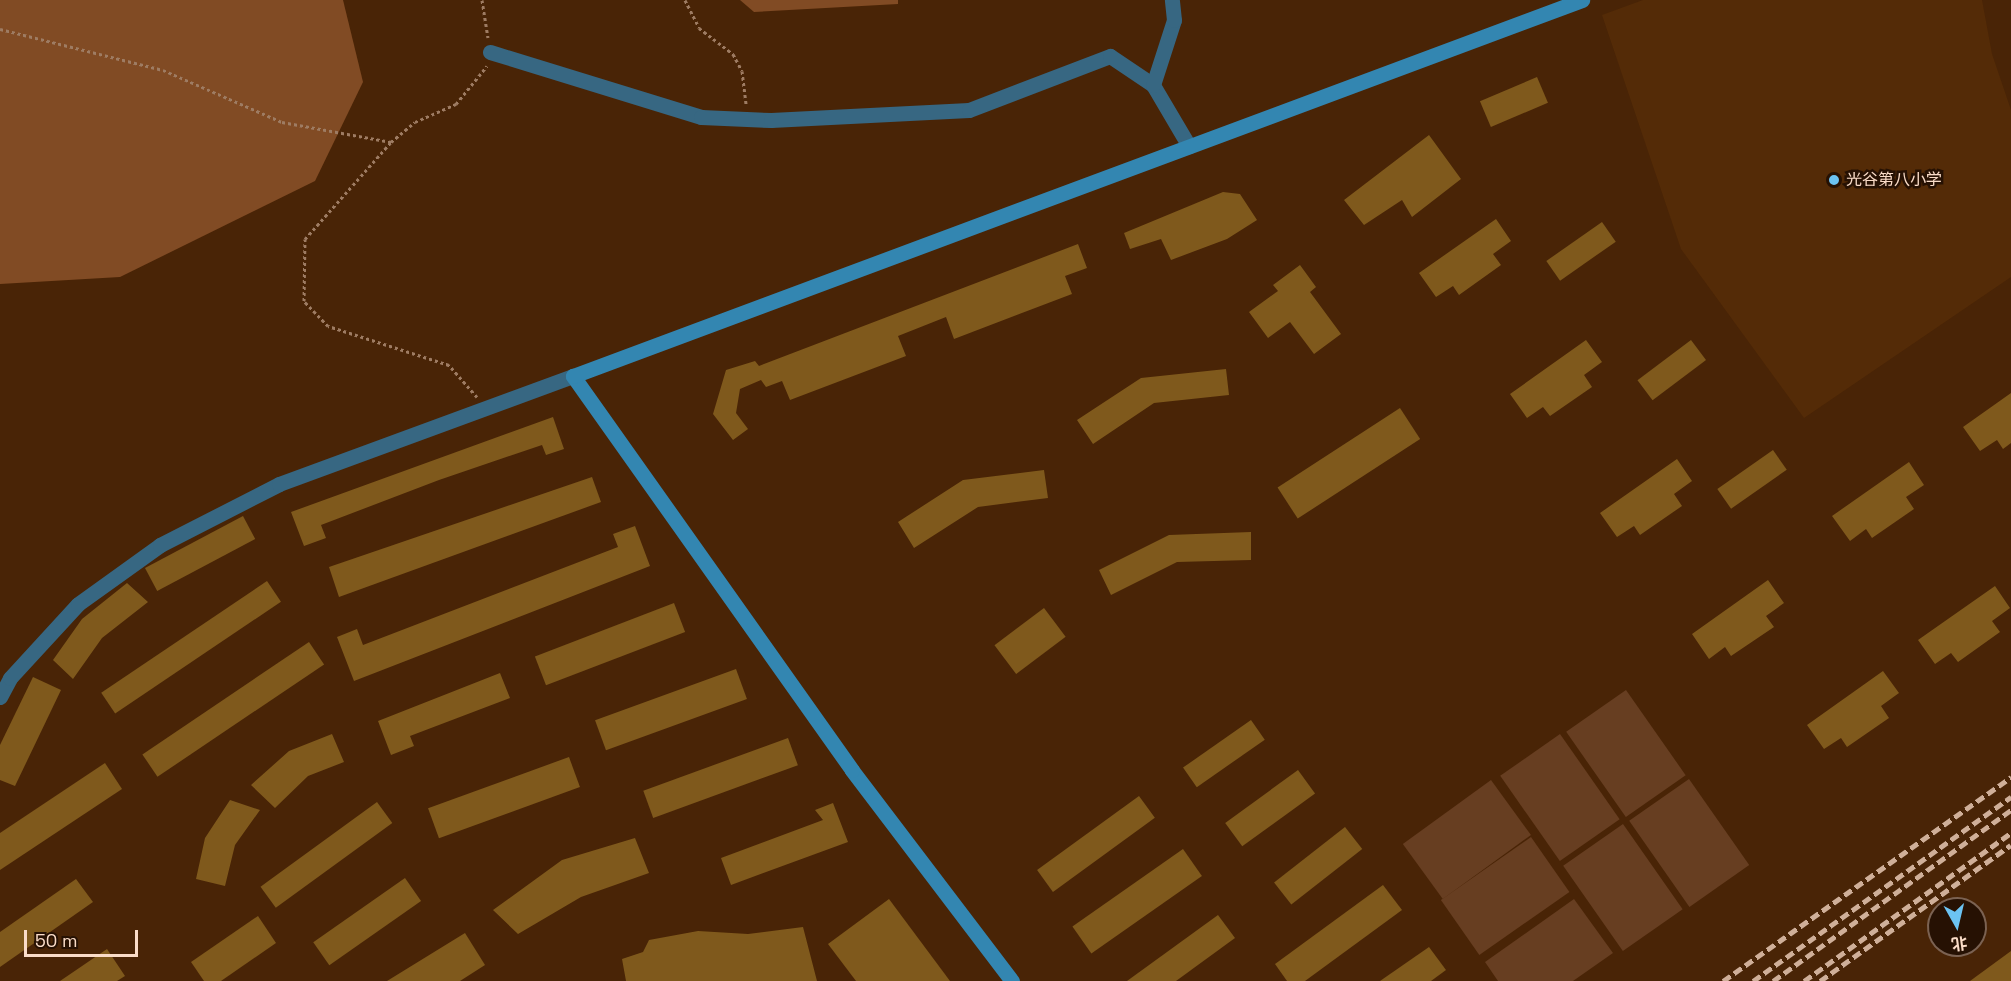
<!DOCTYPE html>
<html>
<head>
<meta charset="utf-8">
<style>
  body { margin:0 }
  #map { position:relative; width:2011px; height:981px; overflow:hidden; background:#492406; font-family:"Space Grotesk","Noto Sans SC",sans-serif }
  div>[style] { position:absolute }
  [style*='--x'] { left:calc(var(--x)*1px); top:calc(var(--y)*1px); width:calc(var(--w)*1px); rotate:calc(var(--a)*1deg) }
  .built>* { inset:0; background:#542b07 }
  .green>* { inset:0; background:#673e21; transform-origin:0 0 }
  .forest>* { inset:0; background:#814b24 }
  .building>* { inset:0; background:#7f591c; transform-origin:0 0 }
  .path>* { height:3px; margin-top:-1.5px; transform-origin:0; background:repeating-linear-gradient(90deg,#9e7c63 0 3px,transparent 0 6px) }
  .street>* { height:15px; margin:-7.5px; padding:0 7.5px; transform-origin:7.5px; border-radius:7.5px; background:#376782 }
  .secondary>* { height:15px; margin:-7.5px; padding:0 7.5px; transform-origin:7.5px; border-radius:7.5px; background:#3386b1 }
  .rail>* { height:4.5px; margin-top:-2.25px; transform-origin:0; background:repeating-linear-gradient(90deg,#cfaf99 0 9px,transparent 0 13.5px) }
  .dots>* { width:16px; height:16px; translate:-50% -50%; box-sizing:border-box; border:3px solid #261103; border-radius:50% }
  span { translate:-50% -50%; white-space:nowrap; text-align:center; line-height:1.15; -webkit-text-stroke:5px #261103; paint-order:stroke }
  .poi-label { font-size:16px; color:#fadcc8 }
  .left { translate:0 -50%; text-align:left }
  .north { position:absolute; left:1927px; top:897px; width:60px; height:60px; box-sizing:border-box; background:#261103; border:2px solid #7b6252; border-radius:50%; rotate:172deg; font-size:16px; font-weight:700; line-height:24px; text-align:center; color:#fadcc8 }
  .north::after { content:''; display:block; margin:auto; width:21px; height:27px; background:#6cc3f2; clip-path:polygon(50% 0,100% 100%,50% 72%,0 100%) }
  .scale { position:absolute; left:24px; top:930px; width:114px; height:27px; box-sizing:border-box; border:3px solid #fadcc8; border-top:0; padding-left:8px; font-size:18px; line-height:21px; white-space:nowrap; color:#fadcc8; -webkit-text-stroke:4px #261103; paint-order:stroke }
</style>
</head>
<body>
<div id="map">
  <div class="built">
    <div style="clip-path:polygon(1643px 0,1982px 0,1992px 54px,2011px 110px,2011px 277px,1804px 418px,1681px 249px,1602px 15px)"></div>
  </div>
  <div class="green">
    <div style="left:1626px;top:690px;width:104px;height:73px;rotate:55deg"></div>
    <div style="left:1560px;top:734px;width:104px;height:73px;rotate:55deg"></div>
    <div style="left:1689px;top:779px;width:105px;height:73px;rotate:55deg"></div>
    <div style="left:1491px;top:780px;width:68px;height:109px;rotate:54deg"></div>
    <div style="left:1623px;top:824px;width:104px;height:73px;rotate:55deg"></div>
    <div style="left:1531px;top:837px;width:67px;height:110px;rotate:55deg"></div>
    <div style="clip-path:polygon(1574px 899px,1613px 953px,1573px 981px,1498px 981px,1485px 962px)"></div>
  </div>
  <div class="forest">
    <div style="clip-path:polygon(0 0,343px 0,363px 82px,315px 181px,120px 277px,0 284px)"></div>
    <div style="clip-path:polygon(740px 0,898px 0,898px 4px,754px 12px)"></div>
  </div>
  <div class="building">
    <div style="left:1537px;top:77px;width:28px;height:62px;rotate:67deg"></div>
    <div style="clip-path:polygon(1429px 135px,1461px 179px,1412px 217px,1402px 200px,1364px 225px,1344px 200px)"></div>
    <div style="clip-path:polygon(1223px 192px,1240px 194px,1257px 220px,1227px 239px,1171px 260px,1161px 239px,1130px 249px,1124px 233px)"></div>
    <div style="clip-path:polygon(1496px 219px,1511px 241px,1493px 254px,1501px 265px,1459px 295px,1453px 286px,1436px 297px,1419px 273px)"></div>
    <div style="left:1602px;top:222px;width:24px;height:68px;rotate:55deg"></div>
    <div style="clip-path:polygon(1078px 244px,1087px 268px,1065px 276px,1072px 294px,954px 339px,946px 317px,898px 336px,906px 356px,790px 400px,782px 381px,766px 387px,761px 380px,740px 389px,736px 413px,748px 429px,733px 440px,713px 414px,726px 370px,755px 361px,759px 366px)"></div>
    <div style="clip-path:polygon(1300px 265px,1316px 287px,1310px 292px,1341px 334px,1314px 354px,1290px 322px,1268px 338px,1249px 312px,1278px 291px,1273px 285px)"></div>
    <div style="clip-path:polygon(1586px 340px,1602px 362px,1584px 375px,1592px 387px,1550px 416px,1543px 407px,1527px 418px,1510px 394px)"></div>
    <div style="left:1691px;top:340px;width:25px;height:67px;rotate:53deg"></div>
    <div style="clip-path:polygon(1226px 369px,1229px 395px,1154px 403px,1093px 444px,1077px 420px,1141px 378px)"></div>
    <div style="clip-path:polygon(2011px 393px,2011px 443px,2003px 449px,1997px 440px,1980px 451px,1963px 427px)"></div>
    <div style="left:1400px;top:408px;width:37px;height:146px;rotate:57deg"></div>
    <div style="clip-path:polygon(553px 417px,564px 449px,546px 455px,542px 445px,439px 480px,321px 525px,326px 538px,304px 546px,291px 512px)"></div>
    <div style="left:1773px;top:450px;width:24px;height:68px;rotate:55deg"></div>
    <div style="clip-path:polygon(1677px 459px,1692px 481px,1674px 494px,1682px 506px,1640px 535px,1634px 526px,1617px 537px,1600px 513px)"></div>
    <div style="clip-path:polygon(1909px 462px,1924px 485px,1906px 497px,1914px 509px,1872px 538px,1866px 529px,1850px 541px,1832px 516px)"></div>
    <div style="clip-path:polygon(1044px 470px,1048px 498px,978px 507px,914px 548px,898px 522px,963px 480px)"></div>
    <div style="clip-path:polygon(592px 477px,601px 502px,339px 597px,329px 567px)"></div>
    <div style="left:243px;top:516px;width:26px;height:111px;rotate:62deg"></div>
    <div style="clip-path:polygon(635px 526px,650px 566px,354px 681px,337px 637px,357px 629px,363px 645px,618px 547px,613px 534px)"></div>
    <div style="clip-path:polygon(1251px 532px,1251px 560px,1177px 562px,1111px 595px,1099px 570px,1169px 535px)"></div>
    <div style="clip-path:polygon(1768px 580px,1784px 603px,1766px 616px,1774px 627px,1731px 656px,1725px 647px,1709px 659px,1692px 634px)"></div>
    <div style="left:267px;top:581px;width:25px;height:200px;rotate:56deg"></div>
    <div style="clip-path:polygon(127px 583px,148px 602px,102px 638px,73px 679px,53px 660px,82px 619px)"></div>
    <div style="clip-path:polygon(1995px 586px,2010px 608px,1992px 621px,2000px 632px,1958px 662px,1951px 653px,1935px 664px,1918px 640px)"></div>
    <div style="left:674px;top:603px;width:31px;height:149px;rotate:69deg"></div>
    <div style="left:1044px;top:608px;width:36px;height:62px;rotate:53deg"></div>
    <div style="left:309px;top:642px;width:27px;height:201px;rotate:56deg"></div>
    <div style="left:736px;top:669px;width:32px;height:150px;rotate:70deg"></div>
    <div style="clip-path:polygon(1883px 671px,1899px 693px,1881px 706px,1889px 718px,1847px 747px,1841px 738px,1824px 749px,1807px 725px)"></div>
    <div style="clip-path:polygon(500px 673px,510px 698px,410px 736px,414px 746px,391px 755px,378px 721px)"></div>
    <div style="clip-path:polygon(33px 677px,61px 690px,15px 786px,0 780px,0 745px)"></div>
    <div style="left:1251px;top:720px;width:24px;height:83px;rotate:55deg"></div>
    <div style="clip-path:polygon(332px 734px,344px 762px,308px 776px,275px 808px,251px 785px,289px 751px)"></div>
    <div style="left:788px;top:738px;width:29px;height:154px;rotate:70deg"></div>
    <div style="left:569px;top:757px;width:32px;height:150px;rotate:70deg"></div>
    <div style="clip-path:polygon(105px 763px,122px 789px,0 870px,0 833px)"></div>
    <div style="left:1298px;top:770px;width:29px;height:90px;rotate:54deg"></div>
    <div style="left:1139px;top:796px;width:27px;height:126px;rotate:54deg"></div>
    <div style="clip-path:polygon(230px 800px,260px 810px,235px 845px,225px 886px,196px 879px,205px 838px)"></div>
    <div style="left:377px;top:802px;width:26px;height:144px;rotate:54deg"></div>
    <div style="clip-path:polygon(833px 803px,848px 842px,731px 885px,721px 858px,823px 820px,815px 810px)"></div>
    <div style="left:1345px;top:827px;width:28px;height:90px;rotate:52deg"></div>
    <div style="clip-path:polygon(635px 838px,649px 873px,581px 897px,518px 934px,493px 910px,562px 860px)"></div>
    <div style="left:1183px;top:849px;width:33px;height:135px;rotate:55deg"></div>
    <div style="left:405px;top:878px;width:28px;height:112px;rotate:55deg"></div>
    <div style="clip-path:polygon(76px 879px,93px 902px,0 967px,0 932px)"></div>
    <div style="clip-path:polygon(1383px 885px,1402px 910px,1305px 981px,1287px 981px,1275px 964px)"></div>
    <div style="clip-path:polygon(889px 899px,950px 981px,856px 981px,828px 944px)"></div>
    <div style="clip-path:polygon(1218px 915px,1235px 938px,1176px 981px,1127px 981px)"></div>
    <div style="clip-path:polygon(258px 916px,276px 943px,221px 981px,204px 981px,191px 962px)"></div>
    <div style="clip-path:polygon(803px 927px,817px 981px,626px 981px,622px 959px,643px 952px,649px 940px,698px 931px,748px 934px)"></div>
    <div style="clip-path:polygon(465px 933px,485px 965px,460px 981px,387px 981px)"></div>
    <div style="clip-path:polygon(1429px 947px,1446px 970px,1431px 981px,1380px 981px)"></div>
    <div style="clip-path:polygon(107px 949px,125px 976px,117px 981px,60px 981px)"></div>
    <div style="clip-path:polygon(2011px 951px,2011px 981px,1970px 981px)"></div>
  </div>
  <div class="path">
    <div style="--x:482;--y:0;--w:38;--a:81"></div>
    <div style="--x:685;--y:0;--w:31;--a:63"></div>
    <div style="--x:699;--y:28;--w:43;--a:37.4"></div>
    <div style="--x:733;--y:54;--w:19;--a:62"></div>
    <div style="--x:742;--y:71;--w:34;--a:83"></div>
    <div style="--x:0;--y:29;--w:168;--a:14.1"></div>
    <div style="--x:163;--y:70;--w:130;--a:23.6"></div>
    <div style="--x:282;--y:122;--w:111;--a:10.4"></div>
    <div style="--x:477;--y:397;--w:43;--a:-131.2"></div>
    <div style="--x:449;--y:365;--w:127;--a:-162.1"></div>
    <div style="--x:328;--y:326;--w:35;--a:-134"></div>
    <div style="--x:304;--y:301;--w:62;--a:-89.1"></div>
    <div style="--x:305;--y:239;--w:130;--a:-48.4"></div>
    <div style="--x:391;--y:142;--w:31;--a:-40"></div>
    <div style="--x:415;--y:122;--w:45;--a:-23.7"></div>
    <div style="--x:456;--y:104;--w:49;--a:-50.8"></div>
  </div>
  <div class="street">
    <div style="--x:490;--y:52;--w:221;--a:17.1"></div>
    <div style="--x:701;--y:117;--w:70;--a:2.5"></div>
    <div style="--x:771;--y:120;--w:198;--a:-2.9"></div>
    <div style="--x:969;--y:110;--w:151;--a:-21"></div>
    <div style="--x:1110;--y:56;--w:52;--a:34"></div>
    <div style="--x:1153;--y:85;--w:71;--a:59.5"></div>
    <div style="--x:1153;--y:85;--w:68;--a:-72.1"></div>
    <div style="--x:1174;--y:20;--w:20;--a:-96"></div>
    <div style="--x:0;--y:697;--w:21;--a:-62"></div>
    <div style="--x:10;--y:678;--w:100;--a:-47.4"></div>
    <div style="--x:78;--y:604;--w:101;--a:-35.7"></div>
    <div style="--x:160;--y:545;--w:134;--a:-27.1"></div>
    <div style="--x:279;--y:484;--w:313;--a:-20.2"></div>
  </div>
  <div class="secondary">
    <div style="--x:1012;--y:981;--w:265;--a:-127.2"></div>
    <div style="--x:852;--y:770;--w:483;--a:-125.3"></div>
    <div style="--x:573;--y:376;--w:1077;--a:-20.44"></div>
  </div>
  <div class="rail">
    <div style="--x:1723;--y:981;--w:353;--a:-35.3"></div>
    <div style="--x:1753;--y:981;--w:317;--a:-35.5"></div>
    <div style="--x:1773;--y:981;--w:293;--a:-35.7"></div>
    <div style="--x:1804;--y:981;--w:254;--a:-35.6"></div>
    <div style="--x:1820;--y:981;--w:234;--a:-35.5"></div>
  </div>
  <div class="dots">
    <div style="left:1834px;top:180px;background:#6cc3f2"></div>
  </div>
  <div class="poi-label">
    <span class="left" style="left:1846px;top:180px">光谷第八小学</span>
  </div>
  <div class="north">北</div>
  <div class="scale">50 m</div>
</div>
</body>
</html>
